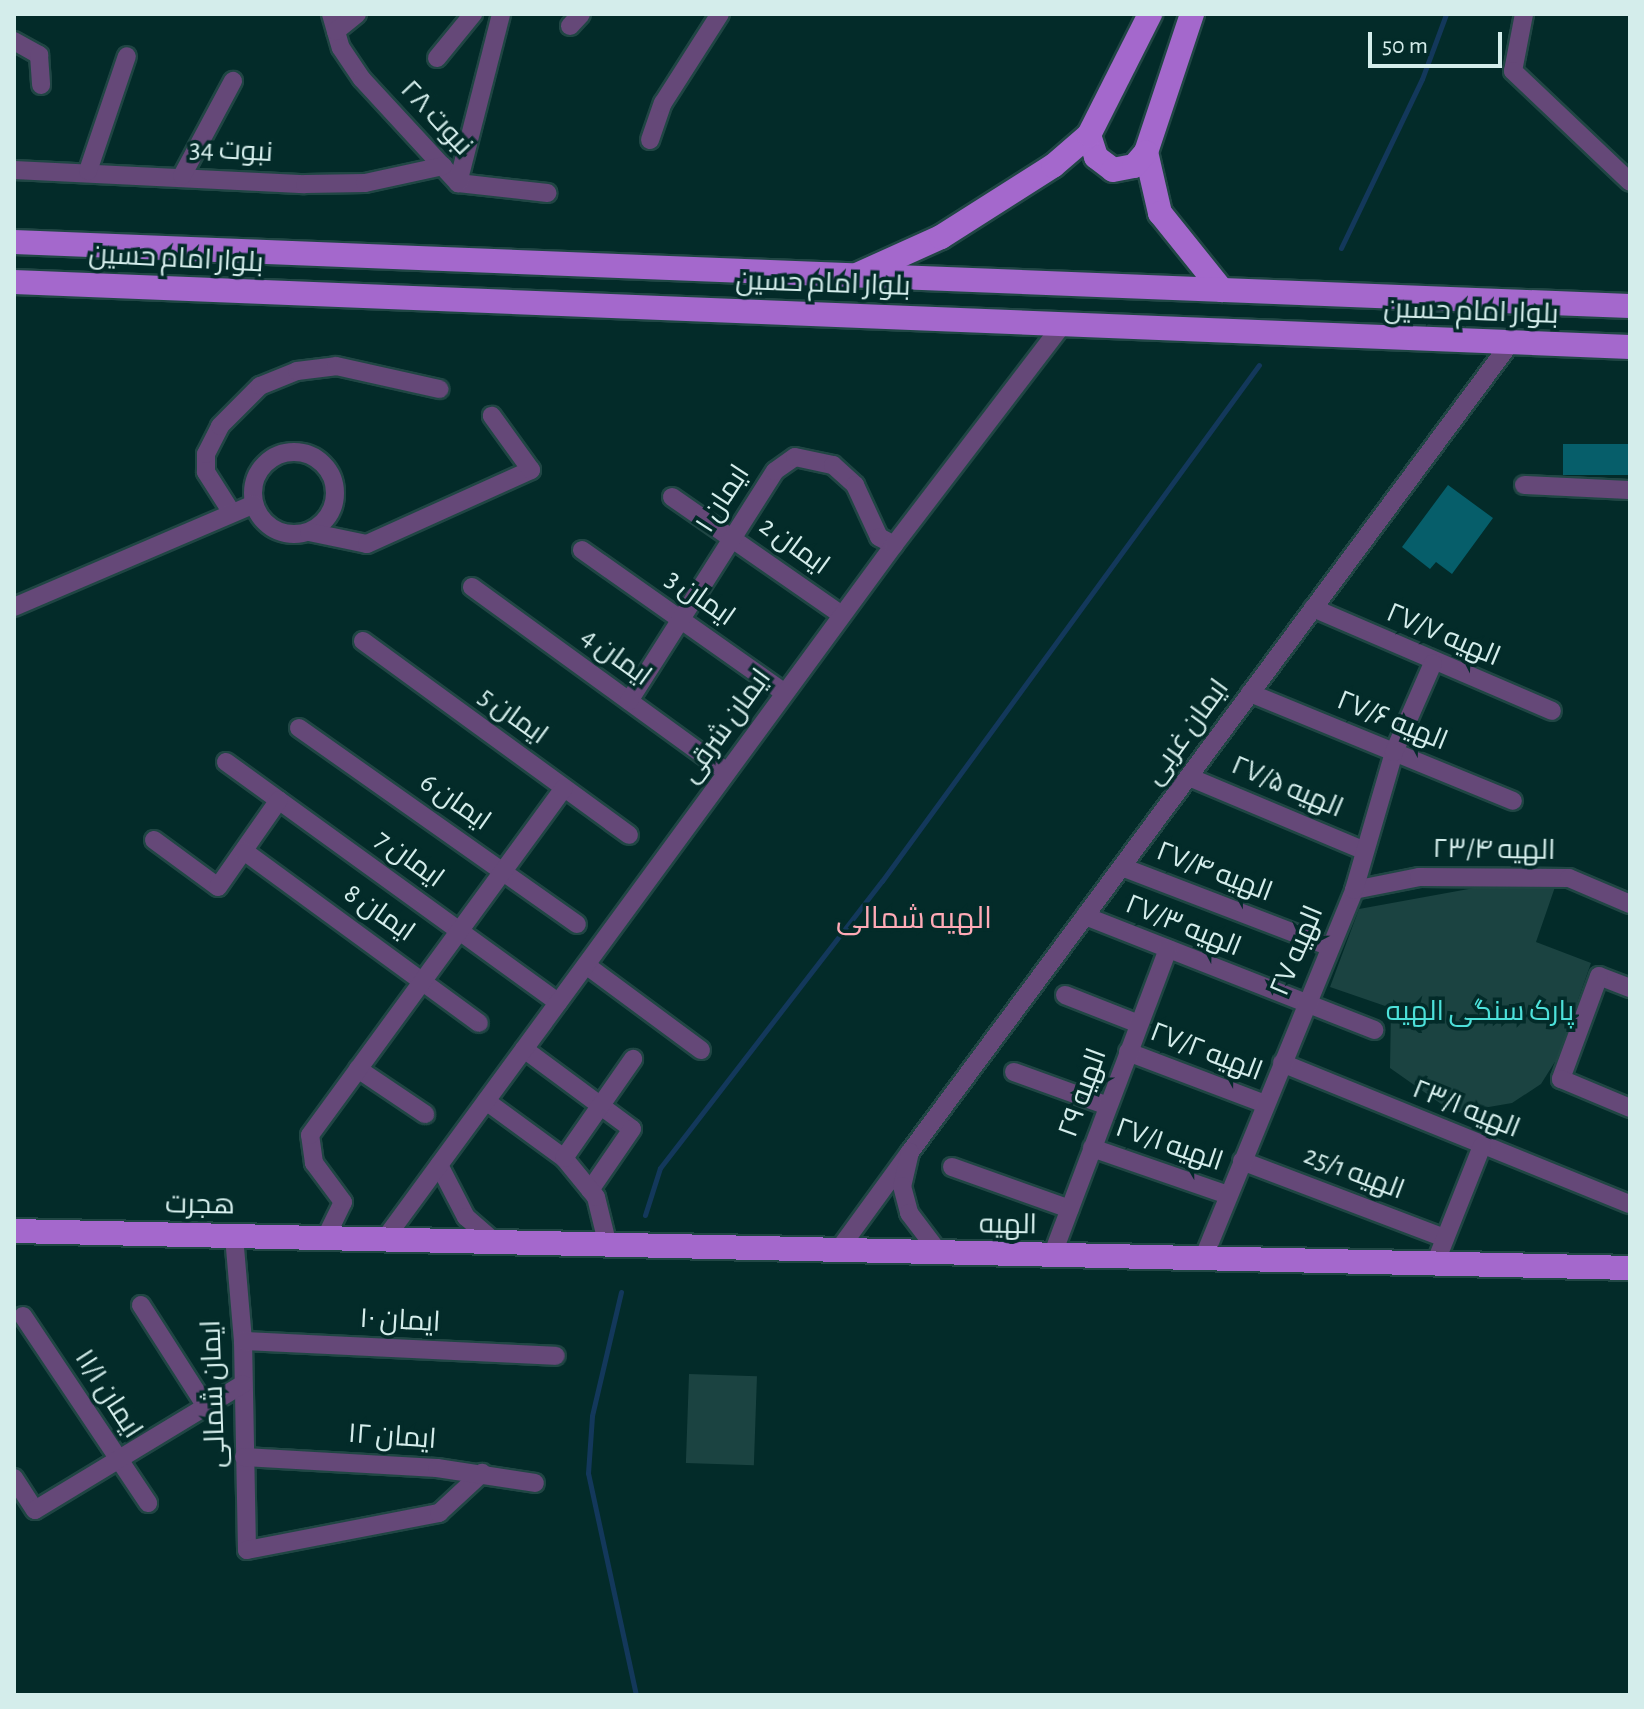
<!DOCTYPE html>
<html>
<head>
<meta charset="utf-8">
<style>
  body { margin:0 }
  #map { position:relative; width:1644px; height:1709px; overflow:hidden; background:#032b29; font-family:"Alegreya Sans",Cairo,sans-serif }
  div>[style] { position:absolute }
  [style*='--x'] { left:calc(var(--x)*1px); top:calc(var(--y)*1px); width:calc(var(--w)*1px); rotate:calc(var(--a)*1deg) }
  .green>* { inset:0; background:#1b4341; transform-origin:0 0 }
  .stream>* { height:5px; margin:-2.5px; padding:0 2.5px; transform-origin:2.5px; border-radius:2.5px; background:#13385b }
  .building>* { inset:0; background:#065e6a; transform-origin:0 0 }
  .roads { filter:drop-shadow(2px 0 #204644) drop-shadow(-2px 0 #204644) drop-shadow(0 2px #204644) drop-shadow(0 -2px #204644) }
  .minor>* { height:18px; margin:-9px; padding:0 9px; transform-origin:9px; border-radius:9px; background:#654878 }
  .minor>.ring { margin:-9px; padding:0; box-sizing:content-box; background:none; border:18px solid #654878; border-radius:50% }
  .major>* { height:24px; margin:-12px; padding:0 12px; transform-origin:12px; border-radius:12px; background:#a468cc }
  span { translate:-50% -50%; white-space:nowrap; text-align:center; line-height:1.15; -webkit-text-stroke:7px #032b29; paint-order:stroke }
  .street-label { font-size:28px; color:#d4edeb }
  .park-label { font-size:28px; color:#4de1da }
  .neighbourhood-label { font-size:30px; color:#ffaab6 }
  .frame { position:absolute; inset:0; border:16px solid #d4edeb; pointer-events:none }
  .scale { position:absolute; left:1368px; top:32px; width:134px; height:36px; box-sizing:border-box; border:4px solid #d4edeb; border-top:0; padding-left:10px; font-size:24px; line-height:28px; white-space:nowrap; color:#d4edeb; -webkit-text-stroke:6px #032b29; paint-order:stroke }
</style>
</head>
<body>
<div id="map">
  <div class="green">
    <div style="clip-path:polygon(1496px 884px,1555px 887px,1536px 942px,1591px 963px,1558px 1057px,1541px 1084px,1512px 1103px,1454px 1113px,1390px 1068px,1391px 1008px,1330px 987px,1359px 909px)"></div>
    <div style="left:689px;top:1374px;width:68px;height:89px;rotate:2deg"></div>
  </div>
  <div class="stream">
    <div style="--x:1341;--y:248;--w:187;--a:-64.4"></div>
    <div style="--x:1422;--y:79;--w:69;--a:-69.7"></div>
    <div style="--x:645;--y:1215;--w:49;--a:-72.3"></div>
    <div style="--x:660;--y:1168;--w:363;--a:-52.3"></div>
    <div style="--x:882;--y:881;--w:639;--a:-53.85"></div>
    <div style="--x:621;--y:1292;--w:127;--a:103.2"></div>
    <div style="--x:592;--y:1416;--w:57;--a:94"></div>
    <div style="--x:588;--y:1473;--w:227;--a:77.8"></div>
  </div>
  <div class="building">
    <div style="left:1563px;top:444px;width:67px;height:31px"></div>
    <div style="clip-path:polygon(1448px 485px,1493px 518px,1452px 574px,1436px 562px,1430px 569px,1402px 547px)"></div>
  </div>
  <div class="roads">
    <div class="minor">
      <div style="--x:331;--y:14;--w:35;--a:74"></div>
      <div style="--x:341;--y:48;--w:37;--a:56"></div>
      <div style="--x:362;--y:79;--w:142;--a:47.3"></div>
      <div style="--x:458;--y:183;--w:90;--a:6.4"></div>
      <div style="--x:1524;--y:14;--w:58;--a:100.9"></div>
      <div style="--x:1513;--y:71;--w:161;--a:43.5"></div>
      <div style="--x:570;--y:26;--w:16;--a:-47"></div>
      <div style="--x:336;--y:31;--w:27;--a:-39"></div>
      <div style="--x:14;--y:41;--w:29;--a:29"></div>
      <div style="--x:39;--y:55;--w:30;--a:86"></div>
      <div style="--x:437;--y:58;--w:57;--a:-50.7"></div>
      <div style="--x:650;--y:140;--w:39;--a:-71"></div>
      <div style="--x:663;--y:103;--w:106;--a:-57.4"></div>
      <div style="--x:14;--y:170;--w:291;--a:2.8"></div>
      <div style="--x:305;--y:184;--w:60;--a:-1"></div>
      <div style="--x:365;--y:183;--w:80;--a:-12.3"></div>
      <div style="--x:88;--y:171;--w:121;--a:-71.3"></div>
      <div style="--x:182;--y:176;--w:108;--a:-61.8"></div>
      <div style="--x:458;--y:183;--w:174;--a:-75.7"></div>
      <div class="ring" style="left:253px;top:452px;width:64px;height:64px"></div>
      <div style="--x:1524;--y:485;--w:106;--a:2.7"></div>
      <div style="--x:672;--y:497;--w:207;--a:34.8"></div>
      <div style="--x:232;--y:513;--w:49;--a:-122.4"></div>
      <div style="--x:206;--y:472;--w:18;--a:-90"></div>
      <div style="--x:206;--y:454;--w:31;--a:-63"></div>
      <div style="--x:220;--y:426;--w:57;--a:-45"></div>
      <div style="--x:260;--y:386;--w:40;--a:-22"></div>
      <div style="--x:297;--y:371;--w:39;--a:-7"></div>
      <div style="--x:336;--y:366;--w:106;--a:12.6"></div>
      <div style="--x:309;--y:532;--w:59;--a:11.7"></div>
      <div style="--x:367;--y:544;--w:180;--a:-24.3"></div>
      <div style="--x:531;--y:470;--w:67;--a:-125.8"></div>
      <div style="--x:582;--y:550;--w:248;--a:35.2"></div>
      <div style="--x:472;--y:587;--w:315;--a:36"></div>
      <div style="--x:14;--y:607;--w:261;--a:-23.2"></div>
      <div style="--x:1313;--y:608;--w:260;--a:23.3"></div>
      <div style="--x:363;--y:641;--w:329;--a:36.1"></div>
      <div style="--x:1250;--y:693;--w:284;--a:22.3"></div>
      <div style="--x:629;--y:701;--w:272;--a:-57.6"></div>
      <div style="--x:775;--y:471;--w:24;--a:-35"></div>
      <div style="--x:795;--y:457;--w:39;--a:12"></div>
      <div style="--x:833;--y:465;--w:30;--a:42"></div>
      <div style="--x:855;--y:485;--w:57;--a:65.2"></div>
      <div style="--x:879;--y:537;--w:17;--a:28"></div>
      <div style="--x:299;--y:728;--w:340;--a:35.2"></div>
      <div style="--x:226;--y:762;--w:410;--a:35.9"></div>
      <div style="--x:1189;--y:777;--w:189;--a:22.8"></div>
      <div style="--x:154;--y:840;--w:79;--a:36.3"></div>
      <div style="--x:218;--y:887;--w:106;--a:-55"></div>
      <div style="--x:244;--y:851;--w:291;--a:36.2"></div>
      <div style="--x:1122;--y:867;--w:223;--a:21"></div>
      <div style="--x:1354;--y:890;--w:66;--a:-11.3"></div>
      <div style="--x:1419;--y:877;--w:150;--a:0.4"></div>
      <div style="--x:1569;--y:878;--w:66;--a:23.1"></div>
      <div style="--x:1085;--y:916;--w:311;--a:21.5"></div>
      <div style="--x:586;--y:965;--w:143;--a:36.5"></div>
      <div style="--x:1630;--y:988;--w:33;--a:-159"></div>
      <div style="--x:1599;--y:976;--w:110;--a:110.3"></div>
      <div style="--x:1561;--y:1079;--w:75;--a:22.8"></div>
      <div style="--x:1065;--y:995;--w:79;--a:21.4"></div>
      <div style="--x:524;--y:1049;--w:134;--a:36.5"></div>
      <div style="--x:632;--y:1129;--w:74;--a:124.5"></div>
      <div style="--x:1128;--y:1052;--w:147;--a:20.8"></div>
      <div style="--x:1282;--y:1063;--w:375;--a:22.1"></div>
      <div style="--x:358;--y:1069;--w:81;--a:33.9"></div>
      <div style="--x:1014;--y:1072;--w:100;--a:19.9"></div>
      <div style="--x:486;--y:1101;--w:97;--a:36.2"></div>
      <div style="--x:1092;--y:1148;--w:144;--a:19.1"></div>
      <div style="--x:910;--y:1152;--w:1005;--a:-53.42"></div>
      <div style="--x:1242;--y:1161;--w:217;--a:20.8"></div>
      <div style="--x:439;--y:1165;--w:59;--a:62.6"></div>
      <div style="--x:466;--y:1217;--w:40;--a:41"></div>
      <div style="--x:952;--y:1167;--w:125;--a:19.6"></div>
      <div style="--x:234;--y:1236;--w:105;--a:85.1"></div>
      <div style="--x:243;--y:1341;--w:209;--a:88.9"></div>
      <div style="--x:247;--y:1550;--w:196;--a:-10.9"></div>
      <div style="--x:439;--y:1513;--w:59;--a:-42.9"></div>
      <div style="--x:325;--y:1239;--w:41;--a:-64.1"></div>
      <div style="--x:343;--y:1202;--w:49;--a:-126.6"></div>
      <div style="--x:314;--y:1163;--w:28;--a:-98"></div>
      <div style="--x:310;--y:1135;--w:430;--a:-53.8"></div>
      <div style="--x:384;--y:1240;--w:862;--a:-53.73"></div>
      <div style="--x:894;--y:545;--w:278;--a:-52.6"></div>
      <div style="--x:608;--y:1246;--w:50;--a:-103.8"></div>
      <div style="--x:596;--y:1197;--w:50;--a:-129.4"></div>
      <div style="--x:564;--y:1158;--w:121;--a:-55.1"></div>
      <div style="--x:837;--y:1252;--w:124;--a:-53.9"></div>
      <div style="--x:910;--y:1152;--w:35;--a:103"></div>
      <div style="--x:902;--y:1186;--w:28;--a:75"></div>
      <div style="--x:909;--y:1213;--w:51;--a:52.9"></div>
      <div style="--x:1052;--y:1256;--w:328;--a:-69.3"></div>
      <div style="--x:1203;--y:1259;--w:399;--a:-67.7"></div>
      <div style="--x:1354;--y:890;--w:144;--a:-73.8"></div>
      <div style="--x:1394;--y:752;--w:97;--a:-66.3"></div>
      <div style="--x:1435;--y:1264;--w:127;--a:-68.3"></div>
      <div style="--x:141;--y:1305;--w:119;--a:57.4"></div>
      <div style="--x:23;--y:1316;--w:225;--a:56.2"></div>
      <div style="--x:243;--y:1341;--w:313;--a:2.7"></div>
      <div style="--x:244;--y:1457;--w:193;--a:3.3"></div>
      <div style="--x:437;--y:1468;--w:99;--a:8.7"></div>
      <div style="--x:14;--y:1478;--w:38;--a:57"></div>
      <div style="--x:35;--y:1510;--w:243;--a:-31.2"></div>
    </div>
    <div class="major">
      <div style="--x:1192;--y:14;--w:145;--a:108.4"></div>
      <div style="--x:1146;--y:152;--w:63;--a:77.1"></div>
      <div style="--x:1160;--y:213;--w:99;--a:51.2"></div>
      <div style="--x:1089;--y:135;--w:23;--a:72"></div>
      <div style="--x:1096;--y:157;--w:21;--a:37"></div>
      <div style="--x:1113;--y:170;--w:21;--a:-11"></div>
      <div style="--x:1134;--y:166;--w:18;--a:-49"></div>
      <div style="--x:14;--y:242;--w:1617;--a:2.27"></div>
      <div style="--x:859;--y:274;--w:90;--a:-24.3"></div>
      <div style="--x:941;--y:237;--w:133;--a:-32.4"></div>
      <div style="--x:1053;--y:166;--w:48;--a:-40.7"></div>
      <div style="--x:1089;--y:135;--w:136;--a:-63.2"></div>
      <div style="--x:14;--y:282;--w:1617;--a:2.3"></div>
      <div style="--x:14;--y:1231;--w:1616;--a:1.31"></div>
    </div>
  </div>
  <div class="street-label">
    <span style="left:436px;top:118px;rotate:47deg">نبوت ۲۸</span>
    <span style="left:231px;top:151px;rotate:3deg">نبوت 34</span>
    <span style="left:176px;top:259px;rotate:3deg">بلوار امام حسین</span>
    <span style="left:823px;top:284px;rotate:2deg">بلوار امام حسین</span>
    <span style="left:1471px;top:312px;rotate:2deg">بلوار امام حسین</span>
    <span style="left:723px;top:499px;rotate:-57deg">ایمان ۱</span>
    <span style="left:794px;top:546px;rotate:36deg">ایمان 2</span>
    <span style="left:700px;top:598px;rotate:35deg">ایمان 3</span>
    <span style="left:1443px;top:635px;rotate:23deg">الهیه ۲۷/۷</span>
    <span style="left:616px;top:657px;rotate:36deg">ایمان 4</span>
    <span style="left:513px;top:716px;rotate:36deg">ایمان 5</span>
    <span style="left:1392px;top:721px;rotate:22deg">الهیه ۲۷/۶</span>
    <span style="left:726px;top:726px;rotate:-54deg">ایمان شرقی</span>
    <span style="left:1187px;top:732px;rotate:-54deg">ایمان غربی</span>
    <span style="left:1287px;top:787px;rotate:23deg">الهیه ۲۷/۵</span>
    <span style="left:455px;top:802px;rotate:35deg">ایمان 6</span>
    <span style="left:1494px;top:850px;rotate:1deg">الهیه ۲۳/۴</span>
    <span style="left:409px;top:859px;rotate:36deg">ایمان 7</span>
    <span style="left:1214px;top:872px;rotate:21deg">الهیه ۲۷/۴</span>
    <span style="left:379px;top:913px;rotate:35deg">ایمان 8</span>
    <span style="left:1183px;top:926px;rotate:22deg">الهیه ۲۷/۳</span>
    <span style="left:1297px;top:951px;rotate:-67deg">الهیه ۲۷</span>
    <span style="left:1206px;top:1052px;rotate:21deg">الهیه ۲۷/۲</span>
    <span style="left:1083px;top:1093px;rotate:-70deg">الهیه ۲۹</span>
    <span style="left:1466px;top:1109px;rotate:22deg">الهیه ۲۳/۱</span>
    <span style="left:1169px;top:1145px;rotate:19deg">الهیه ۲۷/۱</span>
    <span style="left:1354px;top:1173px;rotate:21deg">الهیه 25/1</span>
    <span style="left:200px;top:1205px;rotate:1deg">هجرت</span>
    <span style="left:1008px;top:1225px;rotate:1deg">الهیه</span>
    <span style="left:400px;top:1321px;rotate:3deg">ایمان ۱۰</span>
    <span style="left:108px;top:1394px;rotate:57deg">ایمان ۱۱/۱</span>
    <span style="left:214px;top:1394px;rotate:-92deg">ایمان شمالی</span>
    <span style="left:392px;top:1437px;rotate:4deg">ایمان ۱۲</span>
  </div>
  <div class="park-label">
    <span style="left:1480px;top:1012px">پارک سنگی الهیه</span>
  </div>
  <div class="neighbourhood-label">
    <span style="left:914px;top:919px">الهیه شمالی</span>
  </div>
  <div class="frame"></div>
  <div class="scale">50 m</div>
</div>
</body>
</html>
